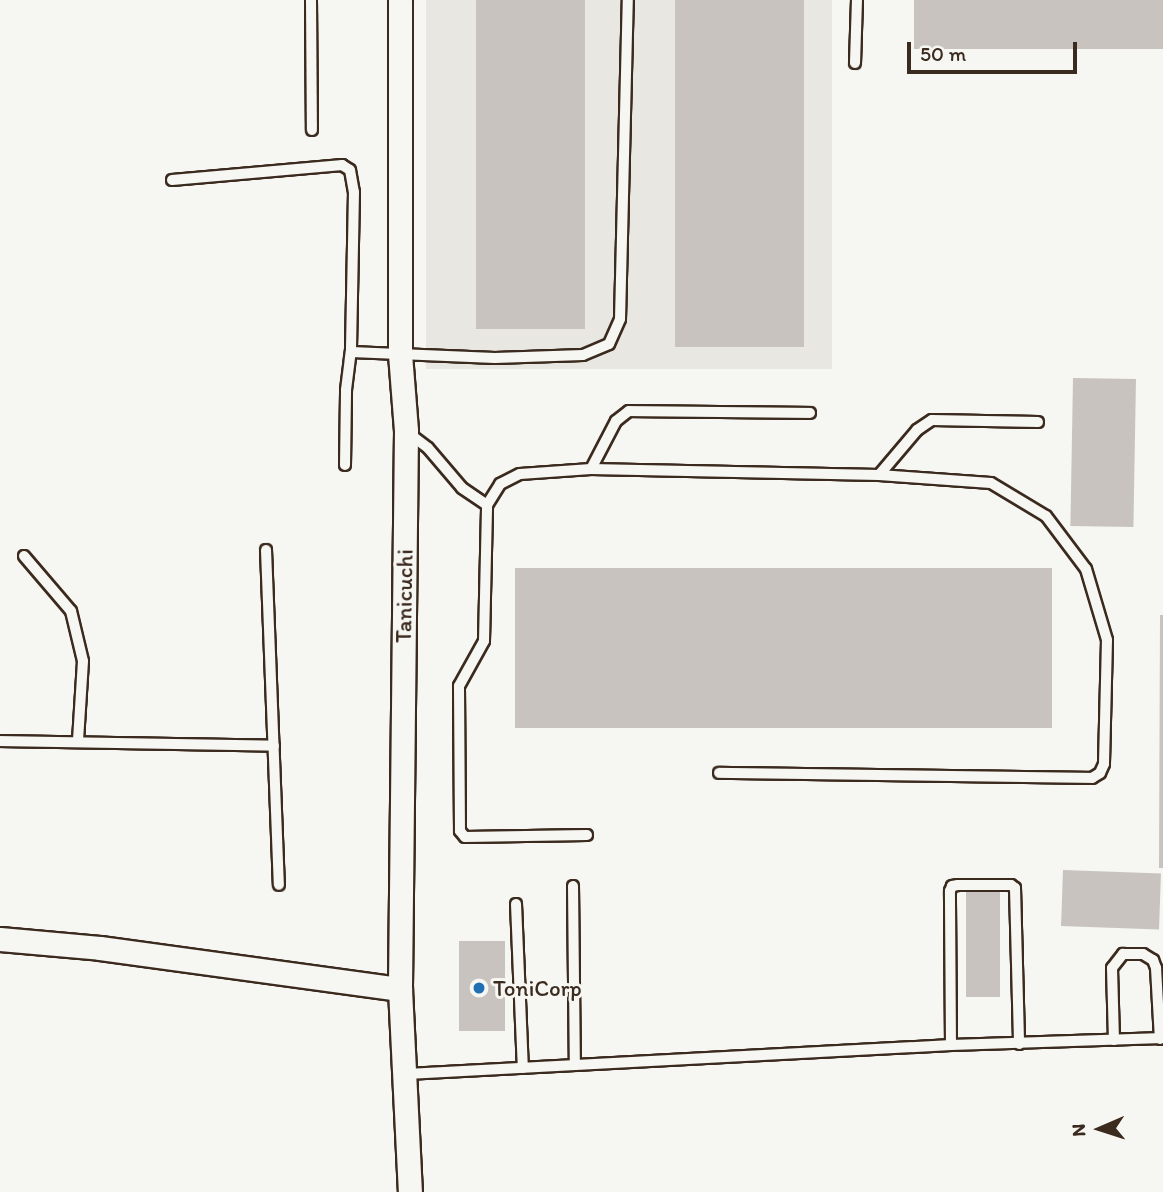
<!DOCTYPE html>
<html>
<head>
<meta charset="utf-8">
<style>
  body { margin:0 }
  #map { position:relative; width:1163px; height:1192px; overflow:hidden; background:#f6f6f2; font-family:Itim,sans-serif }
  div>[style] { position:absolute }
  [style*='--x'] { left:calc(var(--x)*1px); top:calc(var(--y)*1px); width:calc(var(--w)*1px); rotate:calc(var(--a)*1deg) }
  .built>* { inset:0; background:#e8e7e2; transform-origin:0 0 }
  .building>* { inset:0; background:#c8c3be; transform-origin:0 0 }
  .roads { filter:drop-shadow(2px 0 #3b2a1e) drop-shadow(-2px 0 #3b2a1e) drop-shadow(0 2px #3b2a1e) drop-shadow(0 -2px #3b2a1e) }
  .service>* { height:10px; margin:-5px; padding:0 5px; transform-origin:5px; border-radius:5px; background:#f6f6f2 }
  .minor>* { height:23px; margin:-11.5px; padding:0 11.5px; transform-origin:11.5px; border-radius:11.5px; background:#f6f6f2 }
  .dots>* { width:19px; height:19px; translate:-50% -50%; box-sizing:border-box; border:4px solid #f6f6f2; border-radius:50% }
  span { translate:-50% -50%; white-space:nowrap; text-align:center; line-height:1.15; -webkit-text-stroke:6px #f6f6f2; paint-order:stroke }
  .street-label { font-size:23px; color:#3b2a1e }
  .poi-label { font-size:23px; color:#3b2a1e }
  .left { translate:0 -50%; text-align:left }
  .north { position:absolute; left:1065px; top:1094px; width:70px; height:70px; -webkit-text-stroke:5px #f6f6f2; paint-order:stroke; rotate:267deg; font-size:19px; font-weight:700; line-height:28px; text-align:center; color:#3b2a1e }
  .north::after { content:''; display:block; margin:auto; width:24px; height:32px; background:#3b2a1e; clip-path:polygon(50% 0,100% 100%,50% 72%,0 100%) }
  .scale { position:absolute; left:907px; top:42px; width:170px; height:32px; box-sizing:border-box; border:4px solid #3b2a1e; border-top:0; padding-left:9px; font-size:21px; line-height:24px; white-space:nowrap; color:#3b2a1e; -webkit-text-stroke:5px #f6f6f2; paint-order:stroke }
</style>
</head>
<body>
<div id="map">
  <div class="built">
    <div style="left:426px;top:0;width:406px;height:369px"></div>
  </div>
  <div class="building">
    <div style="left:476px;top:0;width:109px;height:329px"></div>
    <div style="left:675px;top:0;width:129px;height:347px"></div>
    <div style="left:914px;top:0;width:249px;height:49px"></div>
    <div style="left:1073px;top:378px;width:63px;height:148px;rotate:1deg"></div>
    <div style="left:515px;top:568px;width:537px;height:160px"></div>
    <div style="clip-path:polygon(1160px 615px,1163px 615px,1163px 868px,1159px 868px)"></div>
    <div style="left:1063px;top:870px;width:98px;height:56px;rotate:2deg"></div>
    <div style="left:966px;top:891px;width:34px;height:106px"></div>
    <div style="left:459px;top:941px;width:46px;height:90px"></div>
  </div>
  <div class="roads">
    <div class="service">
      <div style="--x:311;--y:0;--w:130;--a:89.6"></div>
      <div style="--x:855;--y:63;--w:63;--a:-88.2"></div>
      <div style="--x:172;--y:180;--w:171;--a:-5"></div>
      <div style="--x:342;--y:165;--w:9;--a:32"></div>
      <div style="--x:350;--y:170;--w:22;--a:80"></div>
      <div style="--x:354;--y:192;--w:160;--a:91.1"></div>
      <div style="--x:407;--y:432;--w:26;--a:37"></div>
      <div style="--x:428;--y:448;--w:52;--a:49.6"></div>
      <div style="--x:462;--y:488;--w:30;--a:34"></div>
      <div style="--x:345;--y:465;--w:75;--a:-89.2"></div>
      <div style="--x:346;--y:390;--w:38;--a:-83"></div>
      <div style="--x:351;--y:352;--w:144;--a:2.4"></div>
      <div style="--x:495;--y:358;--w:88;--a:-2"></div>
      <div style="--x:583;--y:355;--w:28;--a:-23"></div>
      <div style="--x:609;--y:344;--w:27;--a:-66"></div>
      <div style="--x:620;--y:319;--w:319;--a:-88.6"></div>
      <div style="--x:591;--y:469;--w:54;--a:-62.5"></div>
      <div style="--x:616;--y:421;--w:16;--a:-38"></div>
      <div style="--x:629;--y:411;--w:181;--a:0.6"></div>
      <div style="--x:879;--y:475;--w:59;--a:-49.8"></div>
      <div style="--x:917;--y:430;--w:18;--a:-34"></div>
      <div style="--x:932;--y:420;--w:106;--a:1.1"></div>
      <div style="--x:266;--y:550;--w:335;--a:87.8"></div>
      <div style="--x:24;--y:556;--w:72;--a:49.5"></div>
      <div style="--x:71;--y:611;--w:51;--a:76.5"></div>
      <div style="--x:83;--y:661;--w:79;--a:93.6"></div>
      <div style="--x:0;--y:741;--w:274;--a:1"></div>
      <div style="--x:587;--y:835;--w:122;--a:179.1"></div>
      <div style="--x:465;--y:837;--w:8;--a:-130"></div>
      <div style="--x:460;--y:831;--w:145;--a:-90.4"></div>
      <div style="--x:459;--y:686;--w:51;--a:-60.9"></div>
      <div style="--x:484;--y:641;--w:136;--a:-88.7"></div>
      <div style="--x:487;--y:505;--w:25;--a:-58"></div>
      <div style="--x:500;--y:484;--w:22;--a:-27"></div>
      <div style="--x:520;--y:474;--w:71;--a:-4"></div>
      <div style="--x:591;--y:469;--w:288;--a:1.2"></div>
      <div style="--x:879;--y:475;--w:112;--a:4.1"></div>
      <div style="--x:991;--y:483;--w:64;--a:31"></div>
      <div style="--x:1046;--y:516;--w:66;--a:53"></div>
      <div style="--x:1086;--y:569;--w:74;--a:73.5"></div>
      <div style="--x:1107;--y:640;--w:124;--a:91.4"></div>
      <div style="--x:1104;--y:764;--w:10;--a:114"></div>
      <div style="--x:1100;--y:773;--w:9;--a:148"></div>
      <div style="--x:1092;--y:778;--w:373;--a:-179.2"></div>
      <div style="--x:573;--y:886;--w:179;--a:89.4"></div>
      <div style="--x:516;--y:904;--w:164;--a:87.6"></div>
      <div style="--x:1114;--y:1040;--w:72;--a:-91.6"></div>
      <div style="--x:1112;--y:968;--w:18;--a:-52"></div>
      <div style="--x:1123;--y:954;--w:20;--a:0"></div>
      <div style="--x:1143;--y:954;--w:12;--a:31"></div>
      <div style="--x:1153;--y:960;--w:9;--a:69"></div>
      <div style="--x:1156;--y:968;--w:71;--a:86.8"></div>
      <div style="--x:951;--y:1045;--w:154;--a:-90.4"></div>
      <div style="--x:950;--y:891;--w:5;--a:-68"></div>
      <div style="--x:952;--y:886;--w:6;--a:-9"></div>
      <div style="--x:958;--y:885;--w:53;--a:0"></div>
      <div style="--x:1011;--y:885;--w:5;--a:37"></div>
      <div style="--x:1015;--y:888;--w:156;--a:88.5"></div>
      <div style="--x:407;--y:1074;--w:545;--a:-3.05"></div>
      <div style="--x:951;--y:1045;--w:212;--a:-1.9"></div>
    </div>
    <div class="minor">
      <div style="--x:400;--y:0;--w:354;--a:90"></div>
      <div style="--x:400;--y:354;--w:77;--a:85.5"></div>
      <div style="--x:406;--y:431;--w:558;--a:90.62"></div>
      <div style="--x:400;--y:989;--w:203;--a:87.2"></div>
      <div style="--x:0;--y:939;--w:100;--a:5.1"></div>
      <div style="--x:100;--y:948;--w:303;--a:7.8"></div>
    </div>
  </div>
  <div class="dots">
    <div style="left:479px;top:988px;background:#1f6fb2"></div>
  </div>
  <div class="street-label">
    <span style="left:404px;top:596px;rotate:-89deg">Tanicuchi</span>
  </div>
  <div class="poi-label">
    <span class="left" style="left:493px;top:988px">ToniCorp</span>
  </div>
  <div class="north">N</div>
  <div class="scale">50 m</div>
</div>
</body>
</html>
